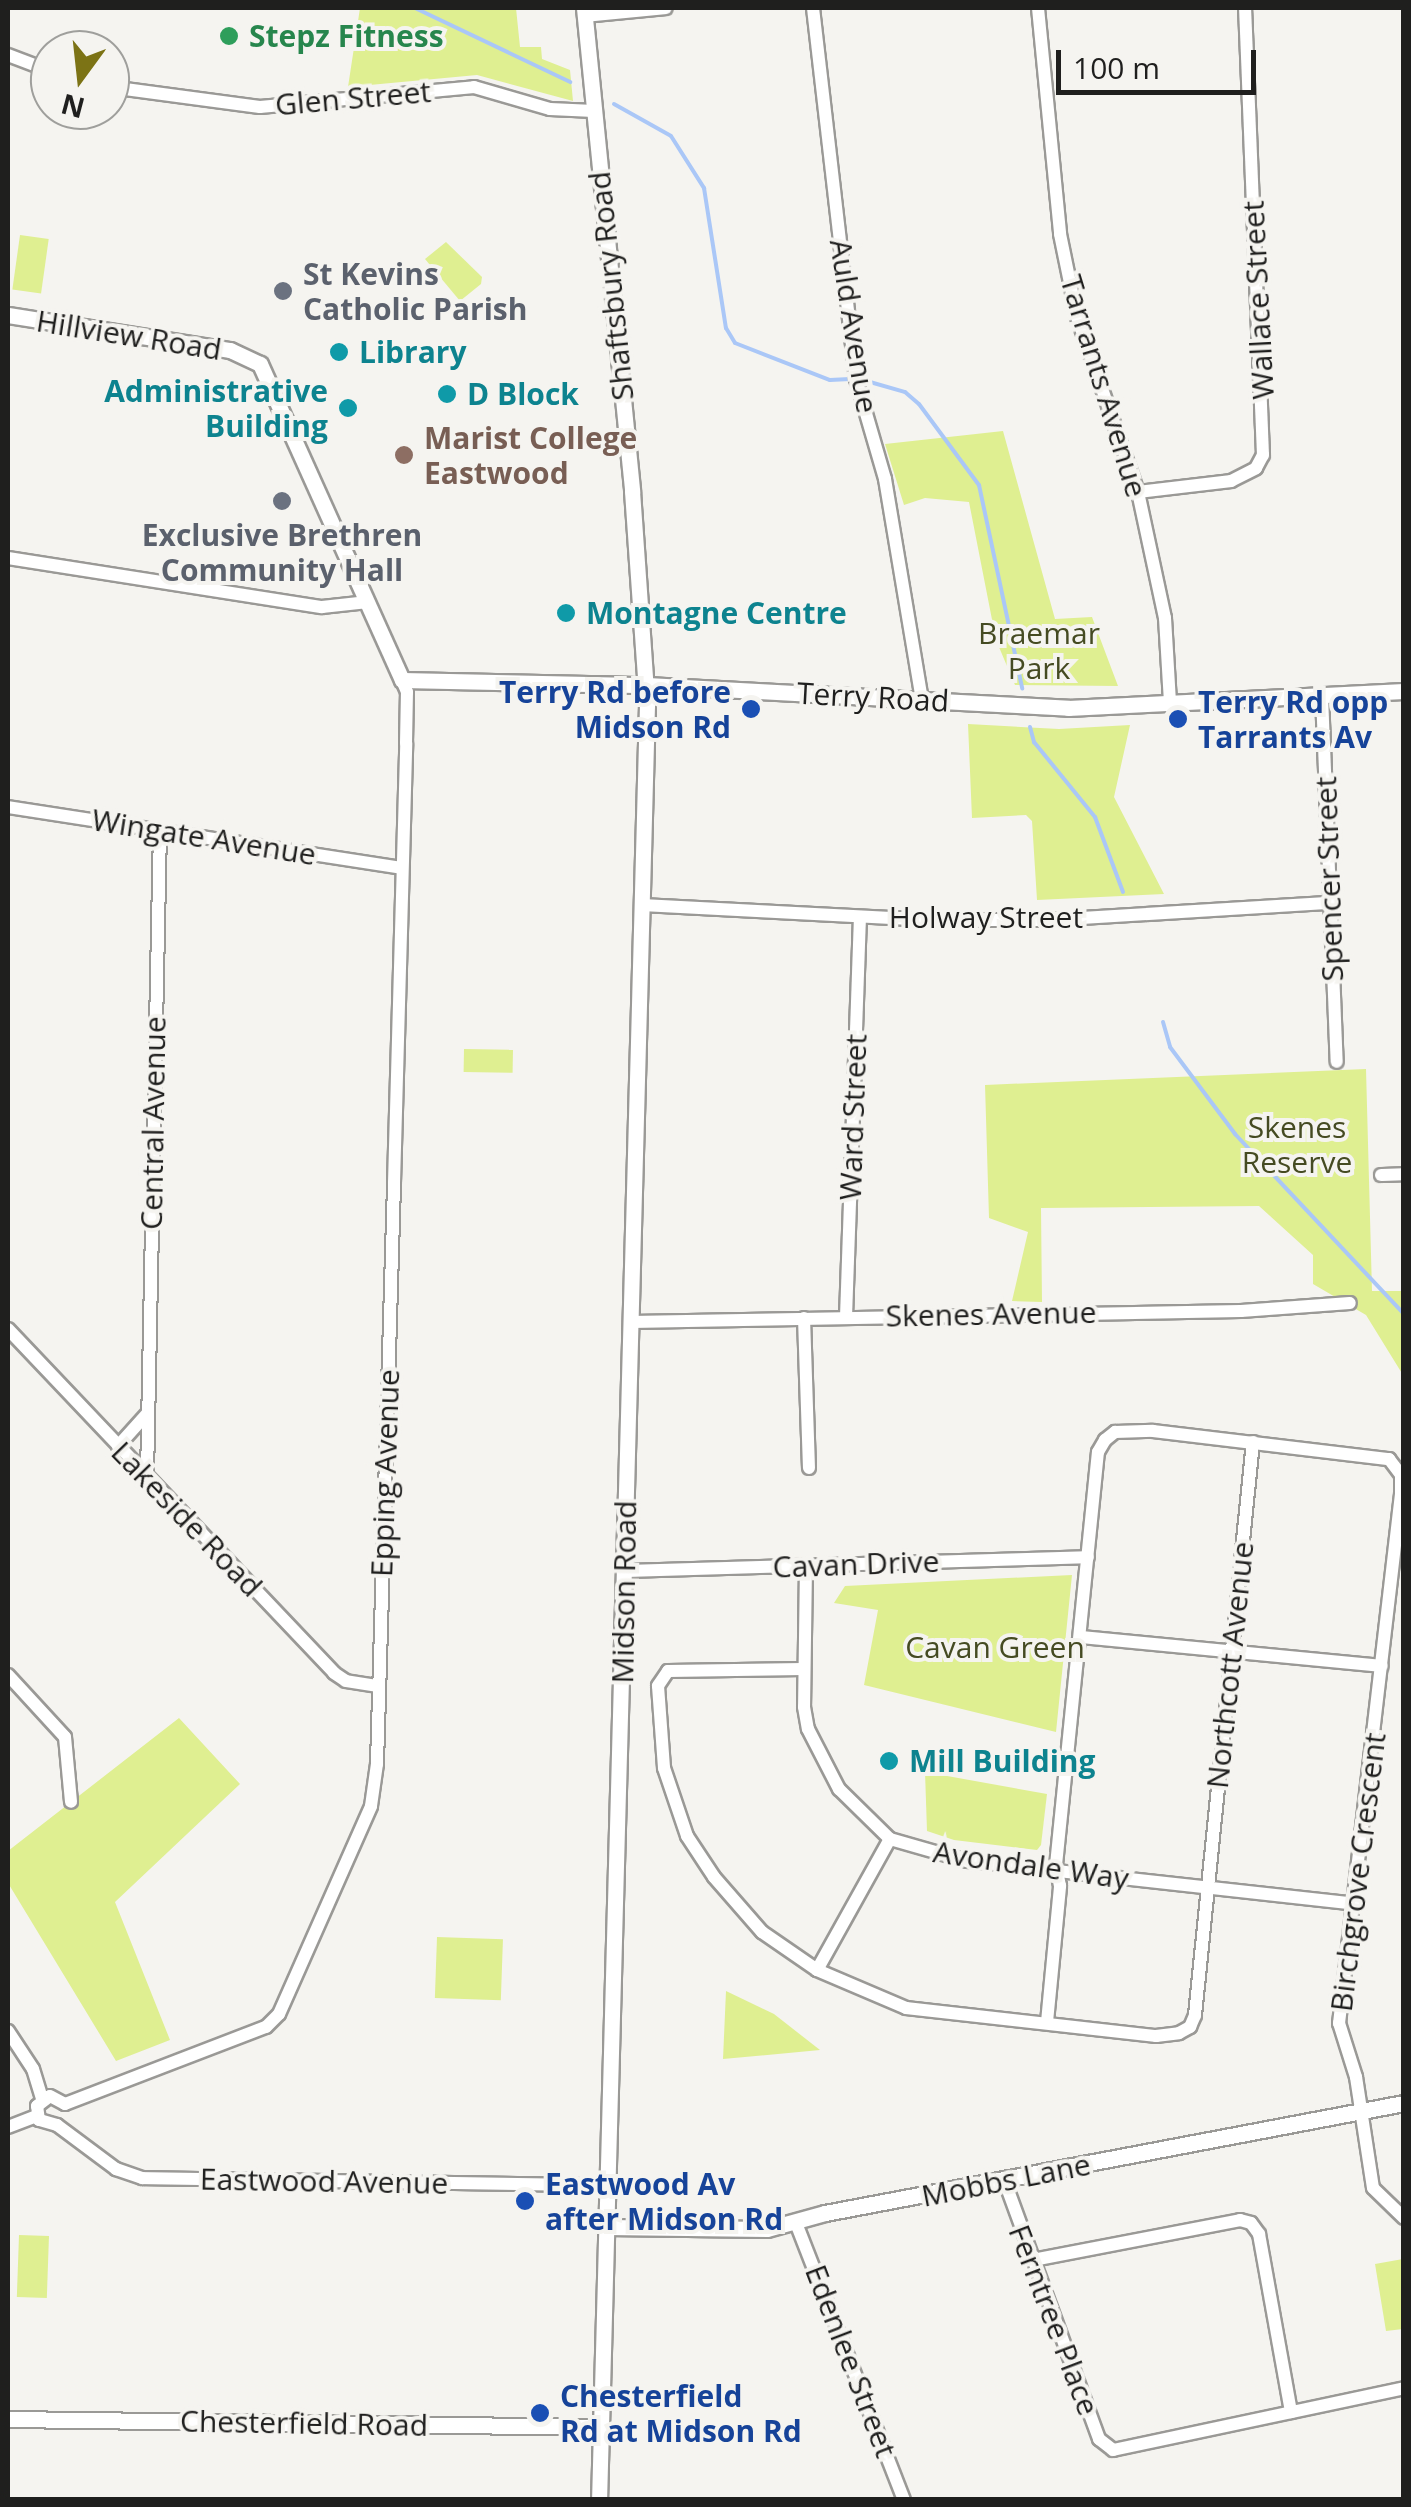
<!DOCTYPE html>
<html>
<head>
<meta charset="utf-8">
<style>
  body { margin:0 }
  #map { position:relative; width:1411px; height:2507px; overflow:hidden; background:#f5f4f0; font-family:"Open Sans",sans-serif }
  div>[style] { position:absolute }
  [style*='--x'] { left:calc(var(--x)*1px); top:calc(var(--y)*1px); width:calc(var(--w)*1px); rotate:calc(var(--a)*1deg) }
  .green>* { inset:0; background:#dfef91; transform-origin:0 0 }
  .stream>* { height:4px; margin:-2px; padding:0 2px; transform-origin:2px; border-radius:2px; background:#aac7f7 }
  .roads { filter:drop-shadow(2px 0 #9a9996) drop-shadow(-2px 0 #9a9996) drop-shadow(0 2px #9a9996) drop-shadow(0 -2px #9a9996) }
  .minor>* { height:12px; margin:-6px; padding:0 6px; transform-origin:6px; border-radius:6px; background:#fff }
  .tertiary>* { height:15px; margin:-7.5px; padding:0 7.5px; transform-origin:7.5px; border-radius:7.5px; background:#fff }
  .dots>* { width:28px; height:28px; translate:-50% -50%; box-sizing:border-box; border:5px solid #f5f4f0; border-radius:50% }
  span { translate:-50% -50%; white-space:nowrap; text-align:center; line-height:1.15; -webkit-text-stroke:8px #f5f4f0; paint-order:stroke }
  .leisure-label { font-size:30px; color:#27864d; font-weight:700 }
  .left { translate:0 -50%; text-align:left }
  .street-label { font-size:30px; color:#1f1f1e }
  .worship-label { font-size:30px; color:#5b616d; font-weight:700 }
  .culture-label { font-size:30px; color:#0d838f; font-weight:700 }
  .right { translate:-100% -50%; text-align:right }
  .education-label { font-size:30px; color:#785e54; font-weight:700 }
  .park-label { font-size:30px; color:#454b22 }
  .transit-label { font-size:30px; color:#164399; font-weight:700 }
  .frame { position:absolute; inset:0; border:10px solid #1f1f1e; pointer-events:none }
  .north { position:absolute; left:30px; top:30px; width:100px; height:100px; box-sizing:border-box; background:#f5f4f0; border:2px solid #9f9f9c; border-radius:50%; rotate:195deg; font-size:28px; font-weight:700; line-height:40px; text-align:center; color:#1f1f1e }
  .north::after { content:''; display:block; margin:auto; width:35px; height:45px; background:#7c7315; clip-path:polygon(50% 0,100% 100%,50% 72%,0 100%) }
  .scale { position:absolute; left:1056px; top:50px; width:200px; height:45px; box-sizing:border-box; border:5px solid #1f1f1e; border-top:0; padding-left:12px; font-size:30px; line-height:35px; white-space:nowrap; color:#1f1f1e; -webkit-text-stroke:8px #f5f4f0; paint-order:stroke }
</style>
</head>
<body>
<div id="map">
  <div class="green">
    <div style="clip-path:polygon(360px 8px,516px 8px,520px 47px,541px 47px,542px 59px,570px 70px,573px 101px,477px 75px,348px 87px)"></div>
    <div style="left:20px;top:235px;width:29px;height:55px;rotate:8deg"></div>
    <div style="clip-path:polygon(446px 242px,482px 277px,481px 284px,460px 301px,425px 259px)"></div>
    <div style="clip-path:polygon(1003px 431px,1055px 619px,1092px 617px,1118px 686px,1015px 685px,996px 640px,969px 502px,925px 498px,904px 505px,885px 444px)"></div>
    <div style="clip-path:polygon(968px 724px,1059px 729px,1130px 725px,1114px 797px,1164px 894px,1037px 900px,1032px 821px,1026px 815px,972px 818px)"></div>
    <div style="left:464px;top:1049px;width:49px;height:23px;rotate:1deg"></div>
    <div style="clip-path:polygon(1366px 1069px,1372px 1291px,1403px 1291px,1403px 1375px,1366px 1315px,1313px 1284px,1313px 1255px,1259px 1206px,1041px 1208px,1042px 1302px,1012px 1301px,1028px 1232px,989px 1218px,985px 1085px)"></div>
    <div style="clip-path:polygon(1072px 1575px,1056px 1732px,864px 1685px,878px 1610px,834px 1603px,845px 1586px)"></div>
    <div style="clip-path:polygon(179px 1718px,240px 1784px,115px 1902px,170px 2040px,116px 2061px,8px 1883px,8px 1851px)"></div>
    <div style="clip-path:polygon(925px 1772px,1047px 1794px,1041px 1845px,1037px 1850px,954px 1840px,927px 1831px)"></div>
    <div style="left:437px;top:1937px;width:66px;height:61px;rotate:2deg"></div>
    <div style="clip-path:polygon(726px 1991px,774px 2014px,820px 2050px,723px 2059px)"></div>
    <div style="left:19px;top:2235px;width:30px;height:62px;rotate:2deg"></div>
    <div style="clip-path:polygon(1403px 2259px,1403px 2329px,1386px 2331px,1375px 2264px)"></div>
  </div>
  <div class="stream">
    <div style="--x:415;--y:8;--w:172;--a:25.5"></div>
    <div style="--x:614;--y:104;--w:65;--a:29.3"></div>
    <div style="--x:671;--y:136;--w:62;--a:57.6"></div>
    <div style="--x:704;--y:188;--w:142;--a:81.1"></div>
    <div style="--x:726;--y:328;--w:17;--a:59"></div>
    <div style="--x:735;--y:343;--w:102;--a:21.3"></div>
    <div style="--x:830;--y:380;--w:20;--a:-3"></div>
    <div style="--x:863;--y:380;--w:44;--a:15.9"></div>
    <div style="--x:905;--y:392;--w:18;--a:41"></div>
    <div style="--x:919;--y:404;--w:101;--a:53.5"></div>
    <div style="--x:979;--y:485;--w:208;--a:78"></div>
    <div style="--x:1030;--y:727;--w:16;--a:75"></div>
    <div style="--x:1034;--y:742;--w:97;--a:50.9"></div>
    <div style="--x:1095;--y:817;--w:80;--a:69.5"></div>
    <div style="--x:1163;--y:1022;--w:26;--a:74"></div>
    <div style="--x:1170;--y:1047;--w:109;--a:53.2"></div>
    <div style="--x:1235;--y:1134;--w:247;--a:46.8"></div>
  </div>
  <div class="roads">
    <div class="minor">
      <div style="--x:813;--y:8;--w:373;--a:83.4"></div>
      <div style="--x:856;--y:379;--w:104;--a:73.8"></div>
      <div style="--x:885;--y:479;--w:224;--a:80.5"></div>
      <div style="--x:1038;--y:8;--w:227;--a:84.4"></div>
      <div style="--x:1060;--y:234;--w:85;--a:78.4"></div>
      <div style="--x:1077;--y:317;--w:185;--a:70.8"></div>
      <div style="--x:1138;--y:492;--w:129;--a:77.9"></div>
      <div style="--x:1165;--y:618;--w:85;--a:86.6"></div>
      <div style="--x:585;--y:16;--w:81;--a:-5.6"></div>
      <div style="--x:8;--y:55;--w:45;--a:20.9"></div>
      <div style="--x:110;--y:87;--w:151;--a:7.6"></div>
      <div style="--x:260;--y:107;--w:215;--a:-5.3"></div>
      <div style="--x:474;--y:87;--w:79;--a:16.1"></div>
      <div style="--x:550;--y:109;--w:44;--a:2.6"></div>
      <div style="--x:1138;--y:492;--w:94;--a:-6.7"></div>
      <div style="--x:1231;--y:481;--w:28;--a:-27"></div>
      <div style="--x:1256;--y:468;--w:15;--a:-62"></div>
      <div style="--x:1263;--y:455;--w:447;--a:-92.3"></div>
      <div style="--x:8;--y:558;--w:318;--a:8.9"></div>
      <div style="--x:322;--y:607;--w:46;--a:-6.2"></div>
      <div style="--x:1322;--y:696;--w:366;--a:87.7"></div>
      <div style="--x:8;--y:807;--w:397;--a:8.8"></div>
      <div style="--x:642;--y:905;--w:283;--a:3"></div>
      <div style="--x:925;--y:920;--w:124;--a:0"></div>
      <div style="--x:1049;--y:920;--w:282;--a:-3.5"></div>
      <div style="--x:1381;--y:1175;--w:23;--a:-2"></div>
      <div style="--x:846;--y:1317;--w:400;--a:-88"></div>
      <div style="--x:804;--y:1318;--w:150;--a:88.1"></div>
      <div style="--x:631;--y:1322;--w:610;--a:-1.03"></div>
      <div style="--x:1241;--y:1311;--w:109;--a:-4.2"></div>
      <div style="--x:8;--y:1329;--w:474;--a:46.5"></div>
      <div style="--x:334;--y:1673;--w:14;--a:34"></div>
      <div style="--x:346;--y:1681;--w:33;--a:9"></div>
      <div style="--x:118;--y:1446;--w:42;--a:-47.9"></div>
      <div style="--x:147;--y:1476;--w:645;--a:-88.85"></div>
      <div style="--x:806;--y:1566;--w:141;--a:90.8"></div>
      <div style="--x:804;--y:1707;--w:22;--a:80"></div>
      <div style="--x:808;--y:1729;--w:68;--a:62.7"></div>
      <div style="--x:839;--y:1789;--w:71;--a:44.4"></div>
      <div style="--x:890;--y:1839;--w:80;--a:15.9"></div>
      <div style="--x:967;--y:1861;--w:391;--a:6.3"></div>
      <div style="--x:624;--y:1571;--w:464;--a:-1.7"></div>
      <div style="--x:1082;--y:1637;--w:301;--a:5.5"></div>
      <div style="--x:803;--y:1669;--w:135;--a:179.2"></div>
      <div style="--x:668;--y:1671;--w:18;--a:124"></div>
      <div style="--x:658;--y:1686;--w:82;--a:85.8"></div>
      <div style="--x:664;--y:1768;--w:72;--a:71.3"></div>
      <div style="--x:687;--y:1836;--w:49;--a:56.6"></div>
      <div style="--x:714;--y:1877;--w:73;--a:48.9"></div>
      <div style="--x:762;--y:1932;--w:67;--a:34.6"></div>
      <div style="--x:817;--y:1970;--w:97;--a:23.1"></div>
      <div style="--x:906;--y:2008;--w:252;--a:6.4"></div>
      <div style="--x:1156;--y:2036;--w:23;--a:-7"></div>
      <div style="--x:1179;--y:2033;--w:13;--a:-29"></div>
      <div style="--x:1190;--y:2027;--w:13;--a:-67"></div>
      <div style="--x:1195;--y:2015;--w:576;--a:-84.22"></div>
      <div style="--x:8;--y:1675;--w:84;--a:47.4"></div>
      <div style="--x:65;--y:1737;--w:65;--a:84.7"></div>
      <div style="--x:817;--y:1970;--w:150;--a:-60.9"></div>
      <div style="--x:1047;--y:2022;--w:137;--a:-84.5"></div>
      <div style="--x:1060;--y:1886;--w:21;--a:-101"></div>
      <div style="--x:1056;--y:1865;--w:415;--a:-84.2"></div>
      <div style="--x:1098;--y:1452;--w:14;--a:-60"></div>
      <div style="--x:1105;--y:1440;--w:13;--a:-39"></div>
      <div style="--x:1115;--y:1432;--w:38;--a:-2"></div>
      <div style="--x:1153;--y:1431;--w:238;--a:6.8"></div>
      <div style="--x:1389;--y:1459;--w:20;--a:53"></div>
      <div style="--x:1401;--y:1475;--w:19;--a:90"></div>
      <div style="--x:1401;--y:1494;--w:533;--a:96.68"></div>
      <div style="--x:1339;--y:2023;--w:57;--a:72.5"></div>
      <div style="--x:1356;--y:2077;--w:112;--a:81.3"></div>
      <div style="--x:1373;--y:2188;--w:43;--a:44.1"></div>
      <div style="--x:8;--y:2031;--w:45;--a:56.7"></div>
      <div style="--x:33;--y:2069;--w:31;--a:73"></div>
      <div style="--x:65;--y:2104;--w:215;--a:-21"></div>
      <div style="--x:266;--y:2027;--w:18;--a:-45"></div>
      <div style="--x:279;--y:2014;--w:227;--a:-66.1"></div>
      <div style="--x:371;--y:1806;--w:42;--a:-81.9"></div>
      <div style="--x:377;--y:1764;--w:581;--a:-88.32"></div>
      <div style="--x:394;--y:1183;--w:440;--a:-88.4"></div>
      <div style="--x:406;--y:743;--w:51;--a:-88.9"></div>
      <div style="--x:407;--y:692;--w:13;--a:-113"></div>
      <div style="--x:57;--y:2125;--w:74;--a:36.7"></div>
      <div style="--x:116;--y:2169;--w:28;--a:19"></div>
      <div style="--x:142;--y:2178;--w:465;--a:0.9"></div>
      <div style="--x:57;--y:2125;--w:19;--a:-164"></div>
      <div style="--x:39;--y:2120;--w:14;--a:-98"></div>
      <div style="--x:37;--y:2106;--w:16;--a:-38"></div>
      <div style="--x:50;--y:2096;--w:17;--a:28"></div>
      <div style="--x:8;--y:2127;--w:31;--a:-21"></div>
      <div style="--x:1005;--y:2182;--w:274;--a:69.9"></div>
      <div style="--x:1099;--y:2439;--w:18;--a:38"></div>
      <div style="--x:1113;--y:2450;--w:298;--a:-12"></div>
      <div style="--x:796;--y:2223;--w:297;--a:68.7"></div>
      <div style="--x:1033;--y:2260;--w:211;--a:-10.9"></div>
      <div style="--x:1240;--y:2220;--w:11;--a:15"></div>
      <div style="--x:1251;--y:2223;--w:14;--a:54"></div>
      <div style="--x:1259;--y:2234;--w:181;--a:79.8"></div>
    </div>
    <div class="tertiary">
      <div style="--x:584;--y:8;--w:485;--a:84.3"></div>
      <div style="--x:632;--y:491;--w:215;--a:86"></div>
      <div style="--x:647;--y:705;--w:1796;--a:91.53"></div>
      <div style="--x:8;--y:315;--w:225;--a:9"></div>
      <div style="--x:230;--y:350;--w:33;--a:25"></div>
      <div style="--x:260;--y:364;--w:346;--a:65.8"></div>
      <div style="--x:402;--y:680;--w:245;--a:1.2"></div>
      <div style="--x:647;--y:685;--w:422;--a:3.1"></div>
      <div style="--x:1068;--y:708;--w:336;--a:-2.9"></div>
      <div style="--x:606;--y:2227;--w:161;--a:0.7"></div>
      <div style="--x:767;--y:2229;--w:60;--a:-15.4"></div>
      <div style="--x:825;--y:2213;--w:589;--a:-10.76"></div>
      <div style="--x:8;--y:2419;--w:592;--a:0.77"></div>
    </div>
  </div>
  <div class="dots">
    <div style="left:229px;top:36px;background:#2e9e5b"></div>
    <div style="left:283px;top:291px;background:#6b7280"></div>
    <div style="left:339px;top:352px;background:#0f9aa8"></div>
    <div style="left:447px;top:394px;background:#0f9aa8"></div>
    <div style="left:348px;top:408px;background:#0f9aa8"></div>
    <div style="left:404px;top:455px;background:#8d6e63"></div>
    <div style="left:282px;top:501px;background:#6b7280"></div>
    <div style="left:566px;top:613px;background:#0f9aa8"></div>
    <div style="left:751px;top:709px;background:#1a4fb4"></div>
    <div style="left:1178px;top:719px;background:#1a4fb4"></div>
    <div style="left:889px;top:1761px;background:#0f9aa8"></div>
    <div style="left:525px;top:2201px;background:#1a4fb4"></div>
    <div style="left:540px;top:2413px;background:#1a4fb4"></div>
  </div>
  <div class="leisure-label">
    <span class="left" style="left:249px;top:36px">Stepz Fitness</span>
  </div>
  <div class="street-label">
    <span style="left:353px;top:98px;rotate:-5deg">Glen Street</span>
    <span style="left:611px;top:286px;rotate:-96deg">Shaftsbury Road</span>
    <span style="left:1258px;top:300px;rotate:-93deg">Wallace Street</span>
    <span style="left:854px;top:326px;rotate:81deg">Auld Avenue</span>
    <span style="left:129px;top:335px;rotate:9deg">Hillview Road</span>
    <span style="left:1104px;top:386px;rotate:73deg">Tarrants Avenue</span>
    <span style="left:873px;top:697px;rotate:3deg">Terry Road</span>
    <span style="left:204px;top:837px;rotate:9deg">Wingate Avenue</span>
    <span style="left:1329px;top:879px;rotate:-92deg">Spencer Street</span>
    <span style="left:986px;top:917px">Holway Street</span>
    <span style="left:853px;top:1117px;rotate:-88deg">Ward Street</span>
    <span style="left:153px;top:1123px;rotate:-89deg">Central Avenue</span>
    <span style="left:991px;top:1314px;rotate:-1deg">Skenes Avenue</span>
    <span style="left:385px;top:1473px;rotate:-88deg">Epping Avenue</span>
    <span style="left:187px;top:1519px;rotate:46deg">Lakeside Road</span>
    <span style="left:856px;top:1564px;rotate:-2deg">Cavan Drive</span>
    <span style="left:624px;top:1592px;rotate:-89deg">Midson Road</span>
    <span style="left:1230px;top:1665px;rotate:-84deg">Northcott Avenue</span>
    <span style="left:1031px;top:1865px;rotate:8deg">Avondale Way</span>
    <span style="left:1358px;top:1872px;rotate:-83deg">Birchgrove Crescent</span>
    <span style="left:1006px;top:2180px;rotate:-11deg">Mobbs Lane</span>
    <span style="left:324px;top:2181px;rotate:1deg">Eastwood Avenue</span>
    <span style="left:1054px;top:2320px;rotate:69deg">Ferntree Place</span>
    <span style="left:851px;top:2361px;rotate:69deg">Edenlee Street</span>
    <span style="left:304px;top:2423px;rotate:1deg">Chesterfield Road</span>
  </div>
  <div class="worship-label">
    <span class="left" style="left:303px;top:291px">St Kevins<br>Catholic Parish</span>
    <span style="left:282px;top:552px">Exclusive Brethren<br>Community Hall</span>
  </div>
  <div class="culture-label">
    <span class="left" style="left:359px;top:352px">Library</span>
    <span class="right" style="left:328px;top:408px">Administrative<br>Building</span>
    <span class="left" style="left:467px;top:394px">D Block</span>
    <span class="left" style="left:586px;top:613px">Montagne Centre</span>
    <span class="left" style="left:909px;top:1761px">Mill Building</span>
  </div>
  <div class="education-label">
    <span class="left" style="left:424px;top:455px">Marist College<br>Eastwood</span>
  </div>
  <div class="park-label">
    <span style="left:1039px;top:650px">Braemar<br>Park</span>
    <span style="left:1297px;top:1144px">Skenes<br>Reserve</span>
    <span style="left:995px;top:1647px">Cavan Green</span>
  </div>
  <div class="transit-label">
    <span class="right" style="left:731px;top:709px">Terry Rd before<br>Midson Rd</span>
    <span class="left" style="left:1198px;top:719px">Terry Rd opp<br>Tarrants Av</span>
    <span class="left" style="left:545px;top:2201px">Eastwood Av<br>after Midson Rd</span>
    <span class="left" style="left:560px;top:2413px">Chesterfield<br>Rd at Midson Rd</span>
  </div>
  <div class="frame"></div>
  <div class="north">N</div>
  <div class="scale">100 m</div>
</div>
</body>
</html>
